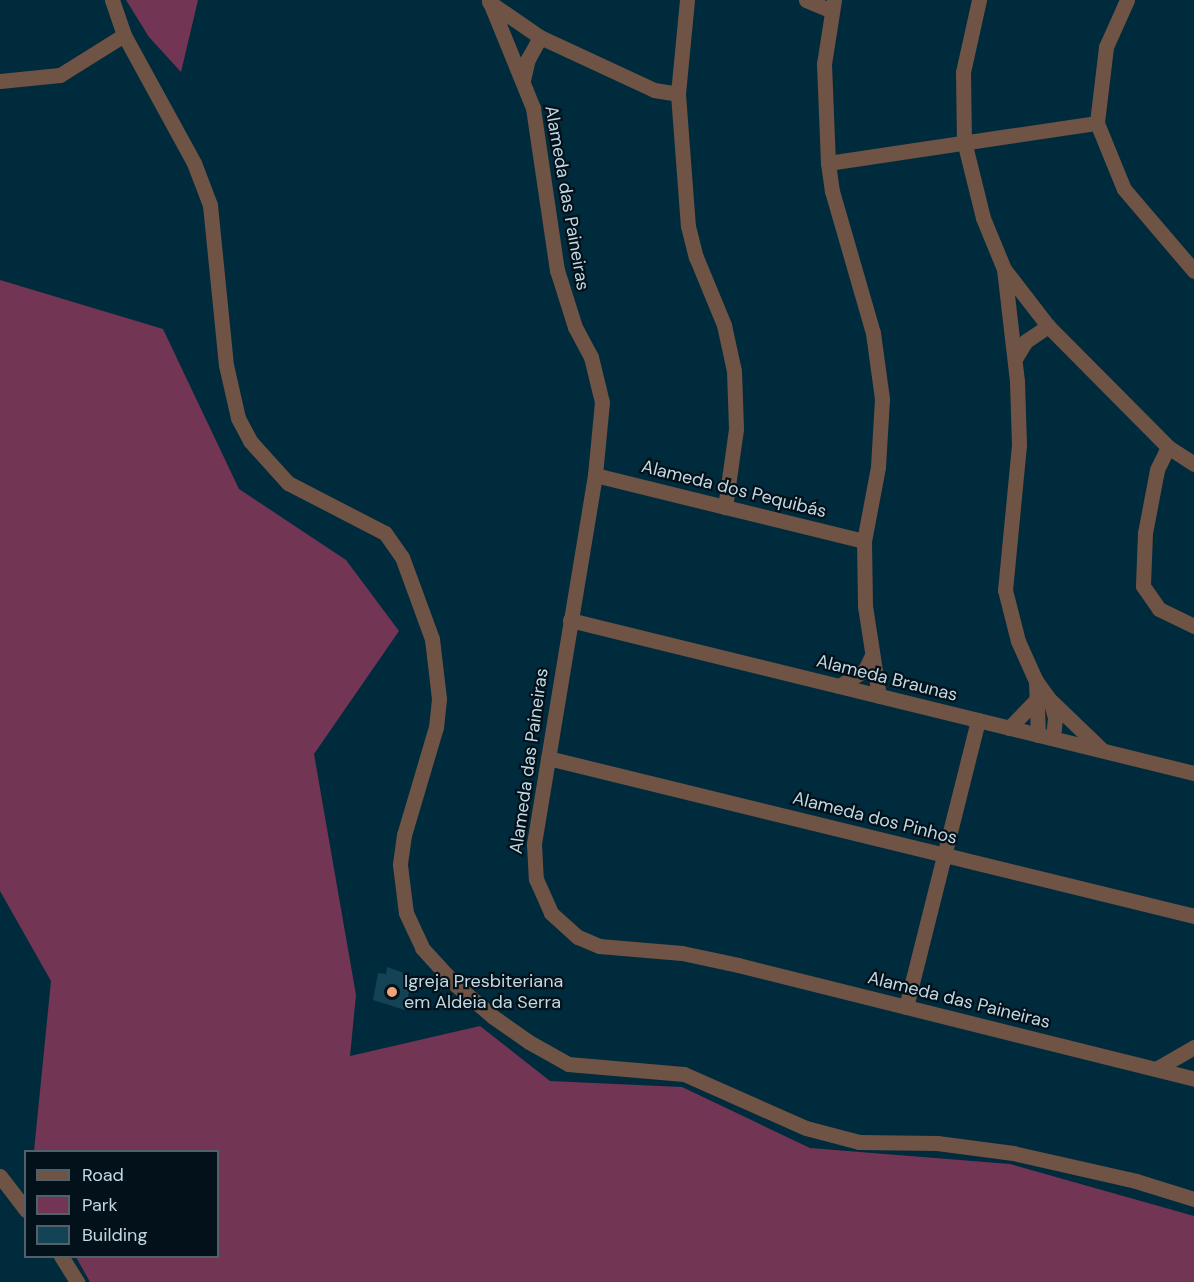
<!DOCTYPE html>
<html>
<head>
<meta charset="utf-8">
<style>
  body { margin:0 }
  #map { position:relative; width:1194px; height:1282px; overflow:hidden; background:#002b3d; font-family:"DM Sans",sans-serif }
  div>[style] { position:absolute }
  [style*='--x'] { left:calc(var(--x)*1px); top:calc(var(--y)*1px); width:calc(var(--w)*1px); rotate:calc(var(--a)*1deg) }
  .green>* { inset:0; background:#733554 }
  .building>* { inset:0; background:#154356 }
  .minor>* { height:15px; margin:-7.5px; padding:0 7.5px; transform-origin:7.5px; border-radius:7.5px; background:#6f5344 }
  .tertiary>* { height:15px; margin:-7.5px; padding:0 7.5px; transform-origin:7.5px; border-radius:7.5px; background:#6f5344 }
  .dots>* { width:16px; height:16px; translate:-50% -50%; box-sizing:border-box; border:3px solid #03121a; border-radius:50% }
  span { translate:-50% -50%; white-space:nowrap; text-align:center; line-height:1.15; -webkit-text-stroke:4.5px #03121a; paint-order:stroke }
  .street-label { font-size:18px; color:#c3d8e3 }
  .poi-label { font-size:18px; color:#c3d8e3 }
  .left { translate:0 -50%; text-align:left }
  .legend { position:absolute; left:24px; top:1150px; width:195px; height:108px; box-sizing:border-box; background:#03121a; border:2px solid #50616a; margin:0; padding:8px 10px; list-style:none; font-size:18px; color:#c3d8e3 }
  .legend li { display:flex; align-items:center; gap:12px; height:30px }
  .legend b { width:30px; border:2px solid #50616a }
</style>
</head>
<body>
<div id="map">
  <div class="green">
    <div style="clip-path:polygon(126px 0,198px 0,181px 72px,149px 37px)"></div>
    <div style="clip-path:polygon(0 280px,163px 329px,239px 489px,346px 560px,399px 631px,314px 754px,356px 995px,350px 1056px,480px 1026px,550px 1081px,682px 1087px,810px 1148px,1010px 1164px,1194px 1216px,1194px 1282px,90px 1282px,76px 1257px,218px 1256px,218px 1152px,34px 1151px,51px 981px,0 891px)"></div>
  </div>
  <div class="building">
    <div style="clip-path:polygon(387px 967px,407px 974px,404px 980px,411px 983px,405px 1010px,373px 1000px,378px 973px,386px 974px)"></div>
  </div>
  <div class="minor">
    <div style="--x:489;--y:0;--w:117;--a:67.8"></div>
    <div style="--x:533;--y:108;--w:164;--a:81.6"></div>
    <div style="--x:557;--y:270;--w:60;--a:72.5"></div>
    <div style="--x:575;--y:327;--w:34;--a:62"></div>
    <div style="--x:591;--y:357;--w:46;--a:76.3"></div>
    <div style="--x:602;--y:402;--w:73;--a:95.5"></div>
    <div style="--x:595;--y:475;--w:374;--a:99.4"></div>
    <div style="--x:534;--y:844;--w:35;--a:87"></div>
    <div style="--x:536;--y:879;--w:37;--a:66"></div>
    <div style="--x:551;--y:913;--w:36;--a:42"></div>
    <div style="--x:578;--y:937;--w:23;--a:23"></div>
    <div style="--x:599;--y:946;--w:83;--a:4.8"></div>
    <div style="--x:682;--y:953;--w:57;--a:12.1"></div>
    <div style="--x:738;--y:965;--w:470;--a:14"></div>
    <div style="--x:687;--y:0;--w:94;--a:95.5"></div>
    <div style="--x:678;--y:94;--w:132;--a:85.7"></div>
    <div style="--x:688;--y:226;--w:32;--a:76"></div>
    <div style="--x:696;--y:257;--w:74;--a:67.6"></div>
    <div style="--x:724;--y:325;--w:47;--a:77.7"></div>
    <div style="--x:734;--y:371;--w:58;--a:88"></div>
    <div style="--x:736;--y:429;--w:79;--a:98"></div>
    <div style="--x:806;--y:0;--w:28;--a:23"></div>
    <div style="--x:834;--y:0;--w:65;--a:98.9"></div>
    <div style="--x:824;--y:64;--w:99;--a:87.7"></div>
    <div style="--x:828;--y:163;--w:28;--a:82"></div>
    <div style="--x:832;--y:191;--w:148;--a:73.9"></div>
    <div style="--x:873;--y:333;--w:67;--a:82.2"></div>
    <div style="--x:882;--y:399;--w:68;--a:93.4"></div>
    <div style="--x:878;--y:467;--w:75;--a:100.7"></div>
    <div style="--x:864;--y:541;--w:65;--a:89.1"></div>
    <div style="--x:865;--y:606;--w:91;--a:81.2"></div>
    <div style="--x:979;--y:0;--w:74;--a:102.5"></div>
    <div style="--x:963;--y:72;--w:69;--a:89.2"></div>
    <div style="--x:964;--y:141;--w:79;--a:76.1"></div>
    <div style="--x:983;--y:218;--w:55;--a:67.6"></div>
    <div style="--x:1004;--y:269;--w:72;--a:52.3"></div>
    <div style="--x:1048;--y:326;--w:170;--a:45.2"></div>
    <div style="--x:1168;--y:447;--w:31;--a:33"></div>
    <div style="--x:1127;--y:0;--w:51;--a:114.1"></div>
    <div style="--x:1106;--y:47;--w:77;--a:96.8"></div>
    <div style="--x:1097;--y:123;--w:71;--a:67.8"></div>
    <div style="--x:1124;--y:189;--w:108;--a:49.5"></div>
    <div style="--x:489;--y:2;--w:62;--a:34.5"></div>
    <div style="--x:540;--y:37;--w:126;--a:24.9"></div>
    <div style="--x:654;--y:90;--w:24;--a:9"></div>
    <div style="--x:523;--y:80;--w:22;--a:-77"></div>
    <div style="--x:528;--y:59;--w:25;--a:-61"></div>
    <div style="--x:0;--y:81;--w:60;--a:-5.7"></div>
    <div style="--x:60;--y:75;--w:75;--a:-32"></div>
    <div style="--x:828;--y:163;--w:272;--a:-8.5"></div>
    <div style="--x:1004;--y:269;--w:113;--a:83.4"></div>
    <div style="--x:1017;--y:381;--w:64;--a:88.2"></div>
    <div style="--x:1019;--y:445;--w:146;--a:95.5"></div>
    <div style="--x:1005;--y:590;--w:53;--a:75.7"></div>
    <div style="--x:1018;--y:641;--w:44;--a:65.8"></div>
    <div style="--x:1036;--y:681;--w:24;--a:54"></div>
    <div style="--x:1050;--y:700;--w:19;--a:74"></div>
    <div style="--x:1055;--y:718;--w:20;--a:96"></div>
    <div style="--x:1015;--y:359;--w:21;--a:-59"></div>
    <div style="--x:1026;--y:341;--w:27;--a:-34"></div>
    <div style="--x:1168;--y:447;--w:25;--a:116"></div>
    <div style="--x:1157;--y:470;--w:64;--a:100.8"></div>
    <div style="--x:1145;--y:533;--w:53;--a:92.2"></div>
    <div style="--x:1143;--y:586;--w:28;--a:55"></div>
    <div style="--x:1159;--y:609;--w:39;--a:26"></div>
    <div style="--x:595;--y:475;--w:277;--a:13.8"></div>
    <div style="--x:570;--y:620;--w:642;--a:13.78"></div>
    <div style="--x:1036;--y:681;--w:54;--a:87.9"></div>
    <div style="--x:839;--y:686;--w:31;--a:-32"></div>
    <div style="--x:865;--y:670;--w:14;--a:-65"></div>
    <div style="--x:1051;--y:701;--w:69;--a:43.8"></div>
    <div style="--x:1009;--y:728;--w:39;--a:-46"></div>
    <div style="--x:548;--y:758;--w:665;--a:13.74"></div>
    <div style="--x:906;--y:1007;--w:296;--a:-75.9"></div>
    <div style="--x:1156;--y:1069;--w:44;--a:-30.1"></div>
    <div style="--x:0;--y:1176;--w:43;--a:52.6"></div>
    <div style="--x:61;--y:1256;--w:31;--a:58"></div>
  </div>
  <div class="tertiary">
    <div style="--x:112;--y:0;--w:37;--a:71"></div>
    <div style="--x:124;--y:35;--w:146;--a:61.3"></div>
    <div style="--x:194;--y:163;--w:45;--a:69.1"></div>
    <div style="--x:210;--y:205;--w:161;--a:84.3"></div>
    <div style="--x:226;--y:365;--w:54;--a:77.2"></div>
    <div style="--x:238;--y:418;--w:26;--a:62"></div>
    <div style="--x:250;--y:441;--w:57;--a:47.9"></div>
    <div style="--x:288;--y:483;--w:109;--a:27.3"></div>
    <div style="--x:385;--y:533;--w:29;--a:55"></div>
    <div style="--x:402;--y:557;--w:87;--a:69.9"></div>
    <div style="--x:432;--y:639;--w:60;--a:83.3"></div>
    <div style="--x:439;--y:699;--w:28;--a:96"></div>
    <div style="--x:436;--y:727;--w:113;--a:106.5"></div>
    <div style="--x:404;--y:835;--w:30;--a:98"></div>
    <div style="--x:400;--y:865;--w:48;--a:82.9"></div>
    <div style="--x:406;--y:913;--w:38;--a:65"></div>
    <div style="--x:422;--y:948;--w:50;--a:47.4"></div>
    <div style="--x:456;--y:985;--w:48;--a:40.7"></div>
    <div style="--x:492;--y:1016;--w:45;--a:35.1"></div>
    <div style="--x:529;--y:1042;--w:45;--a:29.4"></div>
    <div style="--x:568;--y:1064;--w:116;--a:4.9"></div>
    <div style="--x:684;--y:1074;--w:133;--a:23.9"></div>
    <div style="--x:806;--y:1128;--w:55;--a:14.8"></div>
    <div style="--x:859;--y:1142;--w:78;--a:0.7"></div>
    <div style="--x:937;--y:1143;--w:77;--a:7.5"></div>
    <div style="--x:1013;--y:1153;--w:126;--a:12.8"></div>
    <div style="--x:1136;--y:1181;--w:61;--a:17.2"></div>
  </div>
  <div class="dots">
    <div style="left:392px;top:992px;background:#efa377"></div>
  </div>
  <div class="street-label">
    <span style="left:567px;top:198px;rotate:80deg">Alameda das Paineiras</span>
    <span style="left:734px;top:489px;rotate:14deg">Alameda dos Pequibás</span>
    <span style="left:887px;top:678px;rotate:14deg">Alameda Braunas</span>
    <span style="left:529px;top:761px;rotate:-82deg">Alameda das Paineiras</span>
    <span style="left:875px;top:818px;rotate:14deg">Alameda dos Pinhos</span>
    <span style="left:959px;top:1000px;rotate:14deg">Alameda das Paineiras</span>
  </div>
  <div class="poi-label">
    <span class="left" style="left:404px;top:992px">Igreja Presbiteriana<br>em Aldeia da Serra</span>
  </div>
  <ul class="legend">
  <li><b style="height:8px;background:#6f5344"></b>Road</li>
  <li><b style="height:16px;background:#733554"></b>Park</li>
  <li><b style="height:16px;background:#154356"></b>Building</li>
  </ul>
</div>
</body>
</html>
